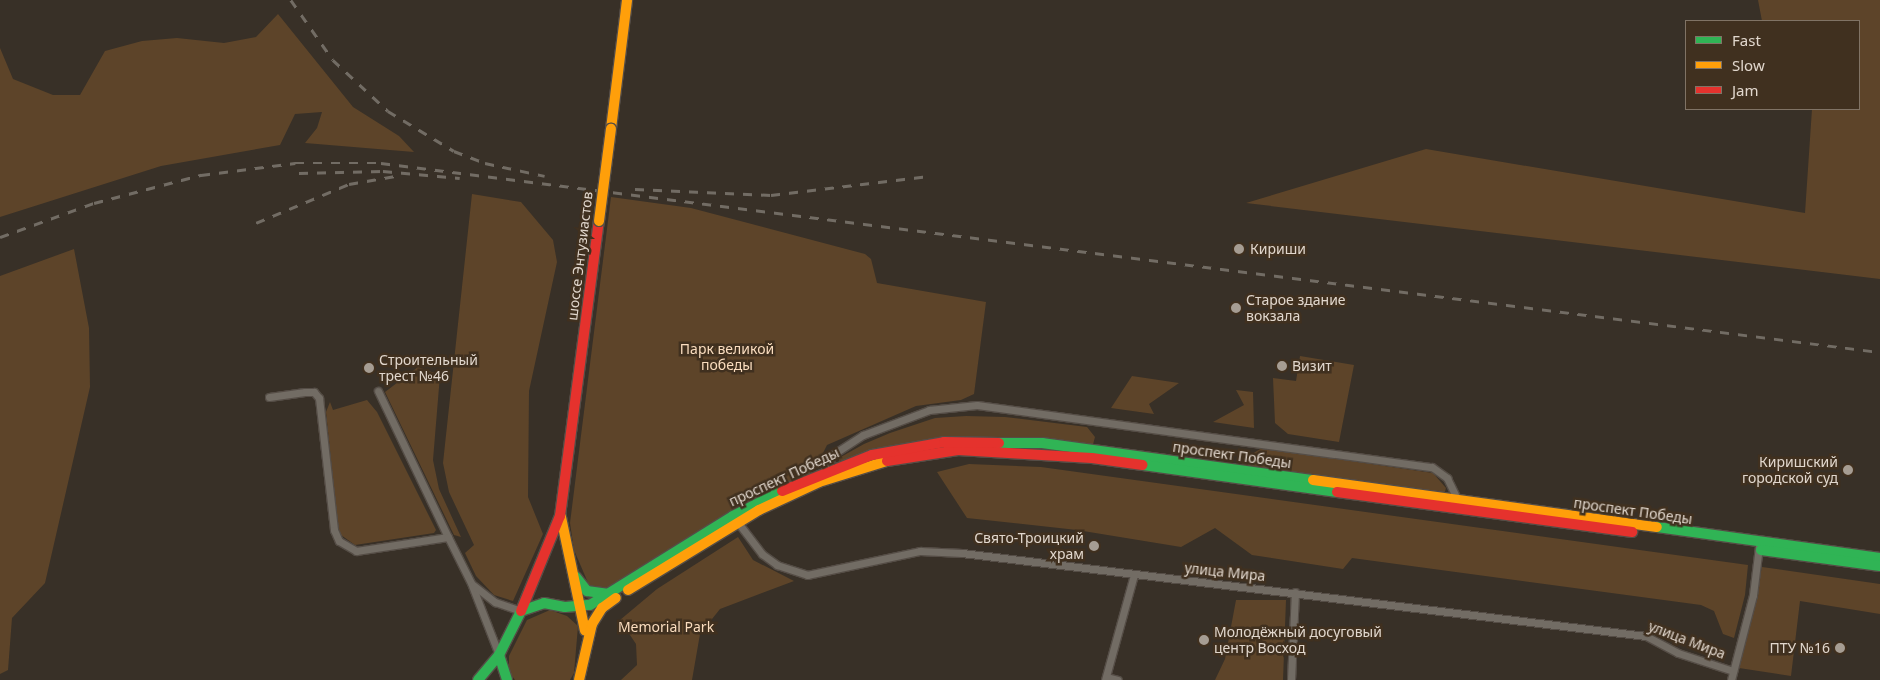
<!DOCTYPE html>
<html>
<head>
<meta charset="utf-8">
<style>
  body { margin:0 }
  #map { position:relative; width:1880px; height:680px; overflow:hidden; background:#383027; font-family:"Noto Sans",sans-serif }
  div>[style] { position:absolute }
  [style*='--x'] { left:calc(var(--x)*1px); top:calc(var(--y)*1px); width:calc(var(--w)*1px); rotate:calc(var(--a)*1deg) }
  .green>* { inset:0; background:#5d4429 }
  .roads { filter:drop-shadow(1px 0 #554d46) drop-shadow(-1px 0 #554d46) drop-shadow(0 1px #554d46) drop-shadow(0 -1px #554d46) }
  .street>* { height:7px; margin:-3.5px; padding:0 3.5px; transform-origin:3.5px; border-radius:3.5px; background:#726c64 }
  .fast>* { height:10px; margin:-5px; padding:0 5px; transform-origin:5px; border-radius:5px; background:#30b455 }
  .slow>* { height:10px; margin:-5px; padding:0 5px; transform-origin:5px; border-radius:5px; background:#ff9f0a }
  .jam>* { height:10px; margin:-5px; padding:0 5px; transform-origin:5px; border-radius:5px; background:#e5322d }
  .rail>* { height:2.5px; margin-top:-1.25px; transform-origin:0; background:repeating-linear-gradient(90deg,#726c64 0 9px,transparent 0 18px) }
  .bridges { filter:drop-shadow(1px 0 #554d46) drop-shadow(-1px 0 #554d46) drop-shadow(0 1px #554d46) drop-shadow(0 -1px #554d46) }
  .slow-bridge>* { height:10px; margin:-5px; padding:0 5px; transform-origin:5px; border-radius:5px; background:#ff9f0a }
  .dots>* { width:14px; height:14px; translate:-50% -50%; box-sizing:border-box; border:2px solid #40301f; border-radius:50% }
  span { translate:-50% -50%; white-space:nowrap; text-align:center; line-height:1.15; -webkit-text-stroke:5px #40301f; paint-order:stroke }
  .poi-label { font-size:14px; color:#e1d7cd }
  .left { translate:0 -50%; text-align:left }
  .right { translate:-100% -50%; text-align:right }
  .street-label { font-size:14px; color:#e1d7cd }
  .park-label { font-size:14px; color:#faddbf }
  .legend { position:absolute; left:1685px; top:20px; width:175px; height:90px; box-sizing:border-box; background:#40301f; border:1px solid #807365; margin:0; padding:6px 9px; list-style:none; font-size:15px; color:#e1d7cd }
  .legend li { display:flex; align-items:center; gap:10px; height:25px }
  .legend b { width:25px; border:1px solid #807365 }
</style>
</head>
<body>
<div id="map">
  <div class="green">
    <div style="clip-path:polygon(1758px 0,1880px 0,1880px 279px,1246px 203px,1426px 149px,1805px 213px,1812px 109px,1859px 109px,1859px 21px,1762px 21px)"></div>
    <div style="clip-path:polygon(278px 14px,353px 107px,399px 136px,414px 152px,305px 143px,317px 128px,322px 112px,295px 114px,280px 145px,161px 166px,0 217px,0 48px,13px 79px,53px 95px,80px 95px,105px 51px,142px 41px,177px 38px,224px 43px,256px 37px)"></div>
    <div style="clip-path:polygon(472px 194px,521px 202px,553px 240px,557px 262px,529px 391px,528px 497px,543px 534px,513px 601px,494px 595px,476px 576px,465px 553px,474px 545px,449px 492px,443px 463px)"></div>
    <div style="clip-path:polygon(611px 197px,691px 208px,865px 254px,871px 259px,877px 283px,986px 302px,974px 394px,961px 400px,916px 406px,827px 445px,816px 467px,809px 474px,759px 498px,675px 549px,665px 551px,641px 571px,611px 589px,589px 585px,574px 550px,570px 523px)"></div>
    <div style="clip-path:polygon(74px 249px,89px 328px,90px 387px,45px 583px,12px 618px,8px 670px,0 674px,0 276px)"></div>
    <div style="clip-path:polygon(1300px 356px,1354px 365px,1339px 442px,1288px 434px,1275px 423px,1273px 378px,1296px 381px)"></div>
    <div style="clip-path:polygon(418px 367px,440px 375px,433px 460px,439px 489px,461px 537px,454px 535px,385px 392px)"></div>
    <div style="clip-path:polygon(1132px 376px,1179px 383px,1149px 404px,1154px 414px,1111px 408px)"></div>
    <div style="clip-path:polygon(1236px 390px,1253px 392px,1254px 428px,1213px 422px,1244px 405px)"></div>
    <div style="clip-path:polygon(367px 400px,377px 412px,436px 530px,434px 533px,355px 545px,341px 535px,338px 527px,326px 412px,330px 402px,333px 410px)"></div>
    <div style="clip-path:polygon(966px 416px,1005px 417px,1087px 427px,1095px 437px,1092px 448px,1049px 441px,992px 437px,939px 440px,839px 461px,839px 458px,864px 444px,890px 433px,935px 418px)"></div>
    <div style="clip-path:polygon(1262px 448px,1433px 473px,1446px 488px,1444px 495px,1242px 467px,1242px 460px)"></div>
    <div style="clip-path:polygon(969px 464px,1041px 467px,1748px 565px,1745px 595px,1734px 638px,1723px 634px,1714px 611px,1701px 605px,1352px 558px,1343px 569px,1252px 555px,1215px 528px,1181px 547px,1077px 530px,967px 518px,937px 472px)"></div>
    <div style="clip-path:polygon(738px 537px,753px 560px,794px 581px,720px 609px,700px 634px,692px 680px,621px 680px,637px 665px,636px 644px,620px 620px,657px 589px)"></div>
    <div style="clip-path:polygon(1762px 567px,1880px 584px,1880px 614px,1800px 601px,1791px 676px,1739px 668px)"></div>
    <div style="clip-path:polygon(1236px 600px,1286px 600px,1283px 680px,1215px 680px,1225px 659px)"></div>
    <div style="clip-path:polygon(550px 610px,567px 616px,578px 626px,574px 673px,570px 680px,515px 680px,509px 672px,509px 656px,527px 620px)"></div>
  </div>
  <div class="roads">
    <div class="street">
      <div style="--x:378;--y:391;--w:162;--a:64.4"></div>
      <div style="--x:269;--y:397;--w:36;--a:-8"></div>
      <div style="--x:305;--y:392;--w:9;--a:0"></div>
      <div style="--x:314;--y:392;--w:8;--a:50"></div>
      <div style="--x:319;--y:398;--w:133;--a:83.5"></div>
      <div style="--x:334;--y:530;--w:12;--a:66"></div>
      <div style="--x:339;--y:541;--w:20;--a:30"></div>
      <div style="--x:356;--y:551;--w:93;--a:-8.7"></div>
      <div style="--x:448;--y:537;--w:51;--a:63.4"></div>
      <div style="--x:471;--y:583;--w:77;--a:68.7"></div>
      <div style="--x:828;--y:470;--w:16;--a:-75"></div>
      <div style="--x:832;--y:455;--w:37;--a:-33"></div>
      <div style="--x:863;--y:435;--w:71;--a:-20.7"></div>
      <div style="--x:929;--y:410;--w:48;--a:-5.9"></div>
      <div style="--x:977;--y:405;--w:459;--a:7.8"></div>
      <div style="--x:1432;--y:467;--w:19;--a:36"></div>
      <div style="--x:1447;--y:478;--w:25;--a:64"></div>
      <div style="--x:736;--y:520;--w:43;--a:52.6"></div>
      <div style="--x:762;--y:554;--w:19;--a:36"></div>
      <div style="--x:777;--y:565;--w:32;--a:18"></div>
      <div style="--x:807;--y:575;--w:116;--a:-12"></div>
      <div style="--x:920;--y:551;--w:42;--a:2.7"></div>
      <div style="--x:962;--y:553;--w:689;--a:6.92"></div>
      <div style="--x:1646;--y:636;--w:36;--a:28"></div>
      <div style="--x:1678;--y:653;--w:58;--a:18.1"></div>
      <div style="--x:473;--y:585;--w:28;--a:38"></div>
      <div style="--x:495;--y:602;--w:28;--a:19"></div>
      <div style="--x:1106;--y:677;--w:12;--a:14"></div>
      <div style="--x:1105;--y:680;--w:109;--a:-74.6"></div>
      <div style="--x:1291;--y:680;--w:88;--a:-87.4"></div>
      <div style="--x:1731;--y:680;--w:88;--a:-75.5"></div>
      <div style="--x:1753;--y:595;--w:49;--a:-83"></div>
    </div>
    <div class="fast">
      <div style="--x:999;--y:443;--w:43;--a:0"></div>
      <div style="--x:1042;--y:443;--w:274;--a:7.8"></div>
      <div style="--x:1143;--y:465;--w:196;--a:7.9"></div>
      <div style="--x:1657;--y:527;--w:225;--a:7.9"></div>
      <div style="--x:1761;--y:550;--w:120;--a:7.7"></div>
      <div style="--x:576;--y:577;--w:18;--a:52"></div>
      <div style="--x:587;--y:591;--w:22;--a:8"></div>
      <div style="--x:499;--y:655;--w:26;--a:72"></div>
      <div style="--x:478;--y:680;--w:33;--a:-50"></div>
      <div style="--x:499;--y:655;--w:49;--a:-63.4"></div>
      <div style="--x:521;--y:611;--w:24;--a:-19"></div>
      <div style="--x:544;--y:603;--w:21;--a:11"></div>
      <div style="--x:565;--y:607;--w:25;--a:-5"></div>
      <div style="--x:590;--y:605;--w:168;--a:-31.9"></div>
      <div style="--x:733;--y:516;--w:55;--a:-27"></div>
    </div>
    <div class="slow">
      <div style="--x:611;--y:129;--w:130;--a:-82.9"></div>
      <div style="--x:1313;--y:480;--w:347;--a:7.8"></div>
      <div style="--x:561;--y:517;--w:116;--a:78.1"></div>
      <div style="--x:628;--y:590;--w:153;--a:-31.4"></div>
      <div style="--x:759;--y:510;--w:66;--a:-25"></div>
      <div style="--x:819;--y:482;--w:71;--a:-17.2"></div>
      <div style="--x:579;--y:680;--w:57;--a:-76.9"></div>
      <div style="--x:592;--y:624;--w:19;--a:-58"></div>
      <div style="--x:602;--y:608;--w:17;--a:-36"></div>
    </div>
    <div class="jam">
      <div style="--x:887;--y:461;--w:72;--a:-8.8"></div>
      <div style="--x:958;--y:450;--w:134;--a:3.4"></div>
      <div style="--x:1092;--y:458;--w:51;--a:7.8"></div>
      <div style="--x:782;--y:491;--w:97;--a:-21.8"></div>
      <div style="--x:872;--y:455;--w:73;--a:-10.2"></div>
      <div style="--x:944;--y:442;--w:55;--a:1"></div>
      <div style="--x:1337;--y:492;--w:298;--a:7.7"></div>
      <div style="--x:521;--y:611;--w:103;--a:-67.7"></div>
      <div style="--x:560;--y:516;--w:298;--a:-82.5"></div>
    </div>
  </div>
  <div class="rail">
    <div style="--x:291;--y:0;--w:73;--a:55"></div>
    <div style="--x:333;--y:60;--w:75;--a:42.8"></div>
    <div style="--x:388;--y:111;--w:77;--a:31.2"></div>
    <div style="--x:454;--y:151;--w:33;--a:21"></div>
    <div style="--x:485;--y:163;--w:61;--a:12.2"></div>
    <div style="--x:299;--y:173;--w:84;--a:-1.4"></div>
    <div style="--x:383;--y:171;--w:77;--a:5.2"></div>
    <div style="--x:635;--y:189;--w:136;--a:2.5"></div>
    <div style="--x:771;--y:195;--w:157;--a:-6.9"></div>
    <div style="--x:256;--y:223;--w:101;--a:-22.8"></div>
    <div style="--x:349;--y:184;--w:47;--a:-9.9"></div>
    <div style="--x:0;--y:237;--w:100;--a:-19.9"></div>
    <div style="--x:94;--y:203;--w:111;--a:-14.7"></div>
    <div style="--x:201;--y:175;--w:95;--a:-7.3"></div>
    <div style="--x:295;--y:163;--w:86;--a:0"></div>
    <div style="--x:381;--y:163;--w:1511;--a:7.19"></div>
  </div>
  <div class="bridges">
    <div class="slow-bridge">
      <div style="--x:599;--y:221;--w:93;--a:-82.6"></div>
    </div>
  </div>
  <div class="dots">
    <div style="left:1239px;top:249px;background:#a69d93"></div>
    <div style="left:1236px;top:308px;background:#a69d93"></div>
    <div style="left:1282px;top:366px;background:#a69d93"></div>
    <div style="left:369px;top:368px;background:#a69d93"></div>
    <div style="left:1848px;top:470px;background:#a69d93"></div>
    <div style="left:1094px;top:546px;background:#a69d93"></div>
    <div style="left:1204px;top:640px;background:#a69d93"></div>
    <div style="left:1840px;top:648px;background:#a69d93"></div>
  </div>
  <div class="poi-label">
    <span class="left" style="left:1250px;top:249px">Кириши</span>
    <span class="left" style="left:1246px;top:308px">Старое здание<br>вокзала</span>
    <span class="left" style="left:379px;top:368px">Строительный<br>трест №46</span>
    <span class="left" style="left:1292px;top:366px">Визит</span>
    <span class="right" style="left:1838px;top:470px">Киришский<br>городской суд</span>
    <span class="right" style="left:1084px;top:546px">Свято-Троицкий<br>храм</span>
    <span class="left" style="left:1214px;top:640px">Молодёжный досуговый<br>центр Восход</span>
    <span class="right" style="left:1830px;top:648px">ПТУ №16</span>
  </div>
  <div class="street-label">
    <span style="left:580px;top:256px;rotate:-83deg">шоссе Энтузиастов</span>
    <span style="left:1232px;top:455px;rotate:8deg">проспект Победы</span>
    <span style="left:784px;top:477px;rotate:-25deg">проспект Победы</span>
    <span style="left:1633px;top:511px;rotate:8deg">проспект Победы</span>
    <span style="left:1225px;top:572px;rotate:6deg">улица Мира</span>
    <span style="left:1687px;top:640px;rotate:21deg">улица Мира</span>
  </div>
  <div class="park-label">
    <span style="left:727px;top:357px">Парк великой<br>победы</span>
    <span style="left:666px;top:627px">Memorial Park</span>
  </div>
  <ul class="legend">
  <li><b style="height:6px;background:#30b455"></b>Fast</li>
  <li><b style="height:6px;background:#ff9f0a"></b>Slow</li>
  <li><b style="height:6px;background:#e5322d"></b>Jam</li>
  </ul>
</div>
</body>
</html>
